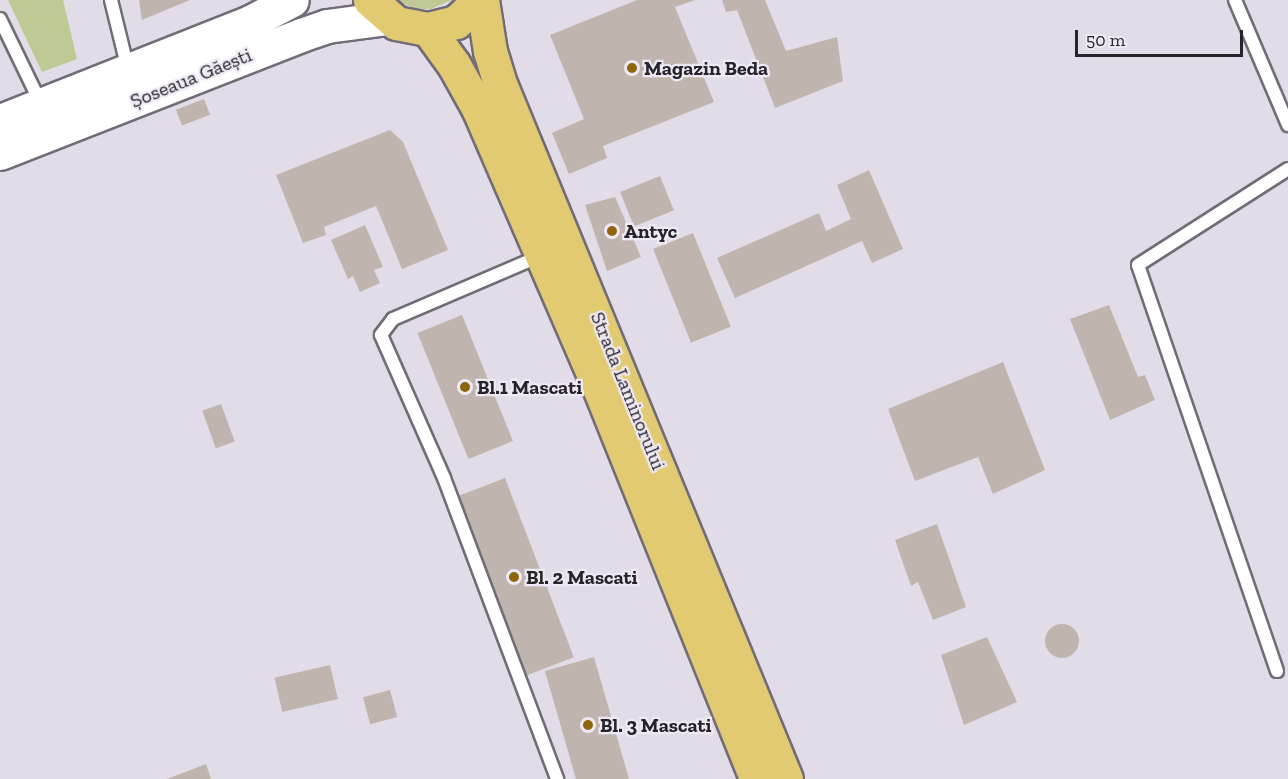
<!DOCTYPE html>
<html>
<head>
<meta charset="utf-8">
<style>
  body { margin:0 }
  #map { position:relative; width:1288px; height:779px; overflow:hidden; background:#e1dce7; font-family:"Zilla Slab",serif }
  div>[style] { position:absolute }
  [style*='--x'] { left:calc(var(--x)*1px); top:calc(var(--y)*1px); width:calc(var(--w)*1px); rotate:calc(var(--a)*1deg) }
  .green>* { inset:0; background:#bfc994 }
  .building>* { inset:0; background:#c0b5ae; transform-origin:0 0 }
  .round { border-radius:50% }
  .roads { filter:drop-shadow(2px 0 #716c76) drop-shadow(-2px 0 #716c76) drop-shadow(0 2px #716c76) drop-shadow(0 -2px #716c76) }
  .service>* { height:12px; margin:-6px; padding:0 6px; transform-origin:6px; border-radius:6px; background:#fff }
  .secondary>* { height:33px; margin:-16.5px; padding:0 16.5px; transform-origin:16.5px; border-radius:16.5px; background:#fff }
  .primary>* { height:33px; margin:-16.5px; padding:0 16.5px; transform-origin:16.5px; border-radius:16.5px; background:#e2ca73 }
  .dots>* { width:16px; height:16px; translate:-50% -50%; box-sizing:border-box; border:3px solid #eee9f4; border-radius:50% }
  span { translate:-50% -50%; white-space:nowrap; text-align:center; line-height:1.15; -webkit-text-stroke:4.5px #eee9f4; paint-order:stroke }
  .poi-label { font-size:20px; color:#262428; font-weight:700 }
  .left { translate:0 -50%; text-align:left }
  .street-label { font-size:20px; color:#262428 }
  .scale { position:absolute; left:1075px; top:30px; width:168px; height:27px; box-sizing:border-box; border:3px solid #262428; border-top:0; padding-left:8px; font-size:18px; line-height:21px; white-space:nowrap; color:#262428; -webkit-text-stroke:4px #eee9f4; paint-order:stroke }
</style>
</head>
<body>
<div id="map">
  <div class="green">
    <div style="clip-path:polygon(8px 0,63px 0,77px 59px,42px 72px)"></div>
    <div style="clip-path:polygon(397px 0,452px 0,431px 9px,415px 9px)"></div>
  </div>
  <div class="building">
    <div style="clip-path:polygon(139px 0,190px 0,142px 20px)"></div>
    <div style="clip-path:polygon(637px 0,695px 0,675px 7px,714px 102px,603px 146px,607px 158px,569px 174px,552px 133px,584px 119px,550px 35px)"></div>
    <div style="clip-path:polygon(722px 0,765px 0,786px 51px,837px 37px,843px 81px,775px 108px,737px 10px,726px 12px)"></div>
    <div style="left:204px;top:99px;width:17px;height:30px;rotate:69deg"></div>
    <div style="clip-path:polygon(390px 130px,403px 142px,448px 250px,402px 269px,376px 206px,324px 227px,326px 235px,303px 243px,276px 175px)"></div>
    <div style="clip-path:polygon(869px 170px,903px 249px,872px 263px,862px 241px,735px 298px,717px 258px,819px 213px,826px 231px,851px 219px,837px 185px)"></div>
    <div style="left:660px;top:176px;width:37px;height:43px;rotate:68deg"></div>
    <div style="clip-path:polygon(615px 197px,641px 257px,607px 271px,585px 205px)"></div>
    <div style="clip-path:polygon(365px 225px,383px 267px,374px 270px,380px 283px,360px 292px,353px 276px,348px 279px,331px 240px)"></div>
    <div style="left:693px;top:233px;width:101px;height:43px;rotate:68deg"></div>
    <div style="clip-path:polygon(1109px 305px,1138px 377px,1145px 375px,1155px 400px,1110px 420px,1070px 319px)"></div>
    <div style="left:462px;top:315px;width:136px;height:48px;rotate:68deg"></div>
    <div style="clip-path:polygon(1003px 362px,1045px 470px,993px 494px,978px 457px,915px 481px,888px 409px)"></div>
    <div style="left:221px;top:404px;width:40px;height:20px;rotate:70deg"></div>
    <div style="left:505px;top:478px;width:192px;height:53px;rotate:69deg"></div>
    <div style="clip-path:polygon(937px 524px,966px 607px,933px 620px,918px 582px,911px 586px,895px 540px)"></div>
    <div class="round" style="left:1045px;top:624px;width:34px;height:34px"></div>
    <div style="clip-path:polygon(987px 637px,1017px 702px,964px 725px,941px 655px)"></div>
    <div style="left:594px;top:657px;width:127px;height:51px;rotate:74deg"></div>
    <div style="left:330px;top:665px;width:35px;height:57px;rotate:77deg"></div>
    <div style="left:390px;top:690px;width:28px;height:28px;rotate:75deg"></div>
    <div style="clip-path:polygon(206px 764px,211px 779px,167px 779px)"></div>
  </div>
  <div class="roads">
    <div class="service">
      <div style="--x:111;--y:0;--w:71;--a:76.2"></div>
      <div style="--x:1235;--y:0;--w:136;--a:67"></div>
      <div style="--x:0;--y:19;--w:94;--a:64.2"></div>
      <div style="--x:540;--y:256;--w:160;--a:156.8"></div>
      <div style="--x:393;--y:319;--w:20;--a:127"></div>
      <div style="--x:381;--y:335;--w:156;--a:66.2"></div>
      <div style="--x:444;--y:478;--w:322;--a:69.4"></div>
      <div style="--x:1277;--y:671;--w:429;--a:-108.9"></div>
      <div style="--x:1138;--y:265;--w:178;--a:-32.6"></div>
    </div>
    <div class="secondary">
      <div style="--x:0;--y:121;--w:269;--a:-21.6"></div>
      <div style="--x:250;--y:22;--w:47;--a:-27.6"></div>
      <div style="--x:0;--y:153;--w:323;--a:-21.4"></div>
      <div style="--x:301;--y:35;--w:28;--a:-19"></div>
      <div style="--x:327;--y:26;--w:61;--a:-7.6"></div>
    </div>
    <div class="primary">
      <div style="--x:370;--y:0;--w:35;--a:41"></div>
      <div style="--x:396;--y:23;--w:33;--a:11"></div>
      <div style="--x:428;--y:29;--w:29;--a:-14"></div>
      <div style="--x:456;--y:22;--w:33;--a:-43"></div>
      <div style="--x:482;--y:0;--w:52;--a:81.1"></div>
      <div style="--x:490;--y:51;--w:37;--a:73"></div>
      <div style="--x:501;--y:86;--w:749;--a:67.64"></div>
      <div style="--x:428;--y:29;--w:44;--a:54.2"></div>
      <div style="--x:454;--y:65;--w:51;--a:60.9"></div>
      <div style="--x:479;--y:110;--w:300;--a:66.6"></div>
      <div style="--x:598;--y:385;--w:424;--a:68.1"></div>
    </div>
  </div>
  <div class="dots">
    <div style="left:632px;top:68px;background:#8e670c"></div>
    <div style="left:612px;top:231px;background:#8e670c"></div>
    <div style="left:465px;top:387px;background:#8e670c"></div>
    <div style="left:514px;top:577px;background:#8e670c"></div>
    <div style="left:588px;top:725px;background:#8e670c"></div>
  </div>
  <div class="poi-label">
    <span class="left" style="left:644px;top:68px">Magazin Beda</span>
    <span class="left" style="left:624px;top:231px">Antyc</span>
    <span class="left" style="left:477px;top:387px">Bl.1 Mascati</span>
    <span class="left" style="left:526px;top:577px">Bl. 2 Mascati</span>
    <span class="left" style="left:600px;top:725px">Bl. 3 Mascati</span>
  </div>
  <div class="street-label">
    <span style="left:191px;top:78px;rotate:-22deg">Șoseaua Găești</span>
    <span style="left:628px;top:391px;rotate:68deg">Strada Laminorului</span>
  </div>
  <div class="scale">50 m</div>
</div>
</body>
</html>
